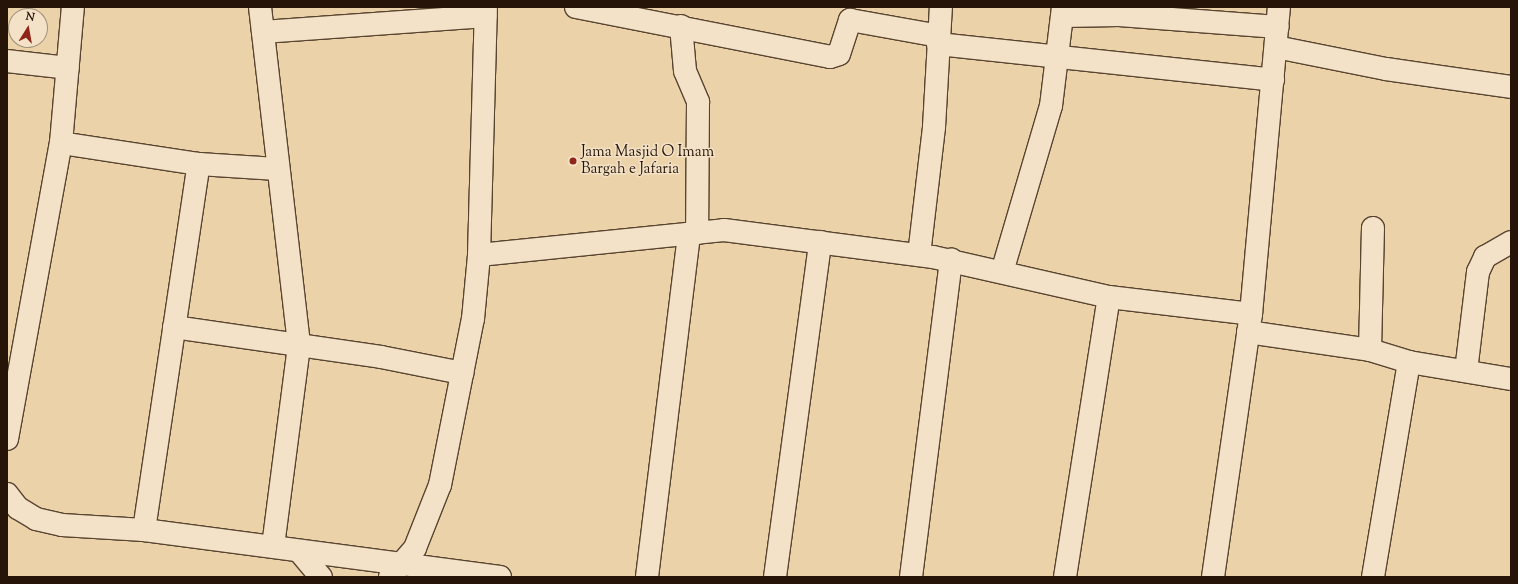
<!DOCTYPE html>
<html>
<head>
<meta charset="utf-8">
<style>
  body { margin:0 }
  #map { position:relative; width:1518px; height:584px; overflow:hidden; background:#ecd2a9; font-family:"Sorts Mill Goudy",serif }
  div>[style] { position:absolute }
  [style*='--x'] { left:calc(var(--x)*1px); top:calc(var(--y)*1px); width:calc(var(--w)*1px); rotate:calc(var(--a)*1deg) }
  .roads { filter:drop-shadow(1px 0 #584430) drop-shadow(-1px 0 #584430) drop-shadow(0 1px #584430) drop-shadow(0 -1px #584430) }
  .minor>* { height:22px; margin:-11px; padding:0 11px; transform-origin:11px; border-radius:11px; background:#f3e2c7 }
  .dots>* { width:11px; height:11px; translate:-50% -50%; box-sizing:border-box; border:2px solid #f3e2c7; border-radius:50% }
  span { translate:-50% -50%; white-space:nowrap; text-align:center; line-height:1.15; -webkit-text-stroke:3px #f3e2c7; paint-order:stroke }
  .poi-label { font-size:15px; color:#261408 }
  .left { translate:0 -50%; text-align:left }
  .frame { position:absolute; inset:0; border:8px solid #261408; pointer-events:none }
  .north { position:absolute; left:8px; top:8px; width:40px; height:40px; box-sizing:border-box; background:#f3e2c7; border:1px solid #a1907b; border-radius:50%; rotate:11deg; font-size:11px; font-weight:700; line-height:16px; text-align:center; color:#261408 }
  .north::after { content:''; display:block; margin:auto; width:14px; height:18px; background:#8f2418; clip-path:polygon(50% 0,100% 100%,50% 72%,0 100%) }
</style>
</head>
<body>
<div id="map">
  <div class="roads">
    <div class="minor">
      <div style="--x:260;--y:7;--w:341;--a:83.4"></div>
      <div style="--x:299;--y:346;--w:202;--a:97.4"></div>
      <div style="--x:576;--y:7;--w:259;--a:11.1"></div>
      <div style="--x:830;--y:57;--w:9;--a:-18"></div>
      <div style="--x:839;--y:54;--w:36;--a:-72"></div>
      <div style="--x:850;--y:20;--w:90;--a:10.2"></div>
      <div style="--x:1063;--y:16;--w:56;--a:-1"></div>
      <div style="--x:1119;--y:15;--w:159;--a:4.3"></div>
      <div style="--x:681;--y:26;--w:45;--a:84.9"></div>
      <div style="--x:685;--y:71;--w:34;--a:67"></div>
      <div style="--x:698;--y:102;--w:131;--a:90.4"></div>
      <div style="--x:263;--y:32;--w:223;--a:-4.1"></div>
      <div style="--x:938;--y:44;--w:337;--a:6.1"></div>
      <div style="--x:1276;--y:47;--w:112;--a:11.3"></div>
      <div style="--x:1386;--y:69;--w:126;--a:8.2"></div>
      <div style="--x:7;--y:61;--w:61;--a:6.5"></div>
      <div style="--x:61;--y:143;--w:140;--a:8.7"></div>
      <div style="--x:199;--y:164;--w:78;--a:3.7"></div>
      <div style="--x:479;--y:255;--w:246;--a:-5.8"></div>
      <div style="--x:724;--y:230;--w:211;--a:7.4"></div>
      <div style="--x:933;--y:257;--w:180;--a:12.8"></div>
      <div style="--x:1109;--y:297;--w:143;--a:6.8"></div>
      <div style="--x:919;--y:255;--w:129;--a:-83.3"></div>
      <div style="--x:934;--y:127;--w:120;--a:-86.7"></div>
      <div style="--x:1002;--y:272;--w:173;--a:-73.6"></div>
      <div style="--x:1051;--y:106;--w:100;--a:-83.1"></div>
      <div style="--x:174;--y:327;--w:209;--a:8.2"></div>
      <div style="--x:381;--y:357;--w:83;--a:11.2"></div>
      <div style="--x:1248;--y:332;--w:123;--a:8.4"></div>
      <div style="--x:1370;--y:350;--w:41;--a:17.1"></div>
      <div style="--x:1409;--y:362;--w:103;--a:9.5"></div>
      <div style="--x:1370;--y:350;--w:122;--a:-88.6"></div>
      <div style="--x:1466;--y:371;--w:100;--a:-83.1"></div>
      <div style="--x:1478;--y:272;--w:17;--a:-65"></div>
      <div style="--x:1485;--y:257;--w:30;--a:-30"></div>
      <div style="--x:7;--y:439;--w:301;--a:-79.7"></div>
      <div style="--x:61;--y:143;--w:137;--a:-85"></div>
      <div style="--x:7;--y:494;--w:18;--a:52"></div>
      <div style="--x:18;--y:508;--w:21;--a:31"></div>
      <div style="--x:36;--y:519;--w:27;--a:13"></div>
      <div style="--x:62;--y:525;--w:82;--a:3.5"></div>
      <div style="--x:144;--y:530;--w:359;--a:7.5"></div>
      <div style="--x:144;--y:530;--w:370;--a:-81.5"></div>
      <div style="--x:299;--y:551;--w:34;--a:50"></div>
      <div style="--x:390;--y:577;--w:38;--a:-49"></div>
      <div style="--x:415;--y:548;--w:68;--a:-68.4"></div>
      <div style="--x:440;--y:485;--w:169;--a:-78.8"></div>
      <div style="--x:473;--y:319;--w:64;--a:-84.6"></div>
      <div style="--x:479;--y:255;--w:248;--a:-88.4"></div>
      <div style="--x:647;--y:577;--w:346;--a:-83"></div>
      <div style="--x:775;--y:577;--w:338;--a:-82.3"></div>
      <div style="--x:911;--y:577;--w:320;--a:-82.8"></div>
      <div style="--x:1065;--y:577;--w:283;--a:-81.1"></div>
      <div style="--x:1213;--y:577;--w:266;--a:-81.8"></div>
      <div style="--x:1251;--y:314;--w:308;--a:-84.8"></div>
      <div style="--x:1373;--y:577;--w:218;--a:-80.5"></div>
    </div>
  </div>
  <div class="dots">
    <div style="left:573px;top:161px;background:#8f2418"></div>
  </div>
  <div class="poi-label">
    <span class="left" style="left:581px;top:161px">Jama Masjid O Imam<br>Bargah e Jafaria</span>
  </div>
  <div class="frame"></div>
  <div class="north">N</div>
</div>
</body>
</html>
